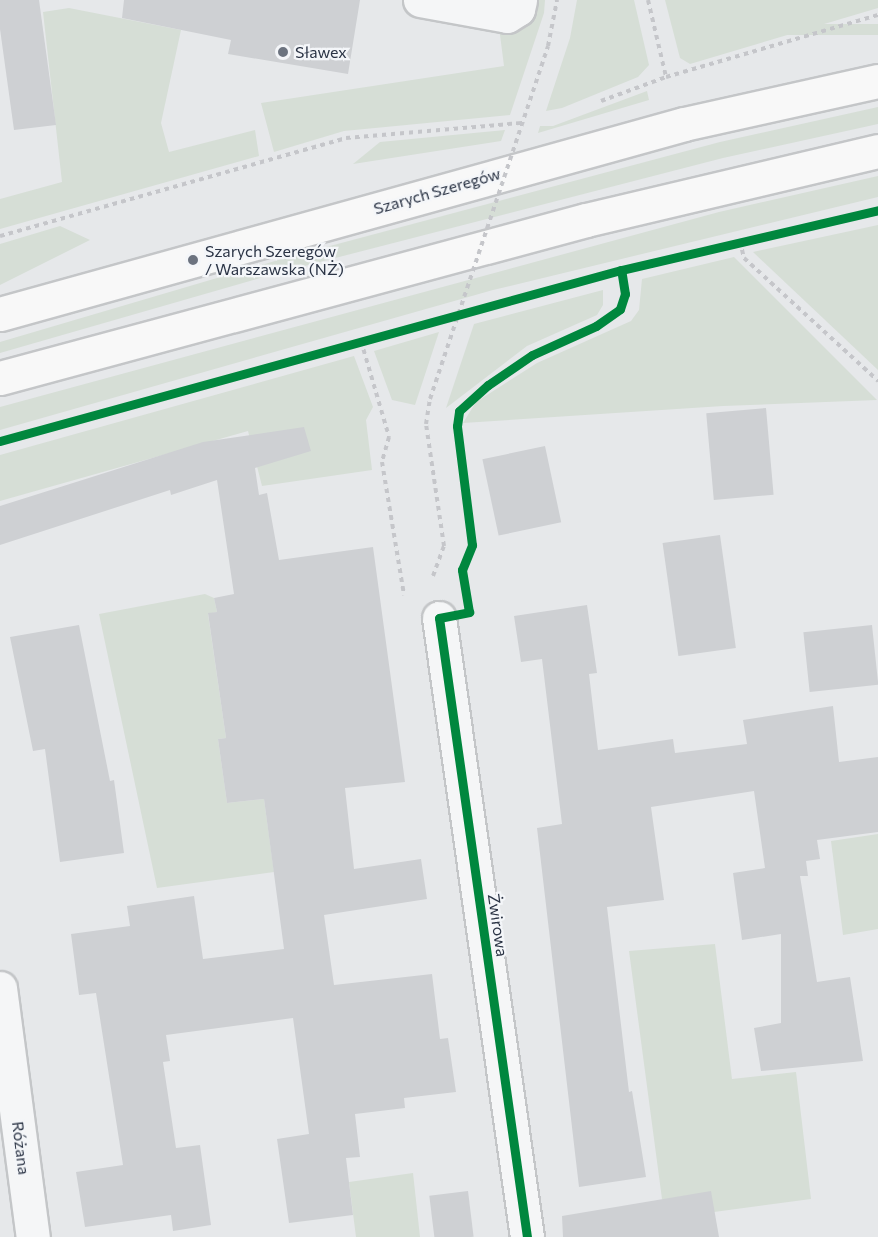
<!DOCTYPE html>
<html>
<head>
<meta charset="utf-8">
<style>
  body { margin:0 }
  #map { position:relative; width:878px; height:1237px; overflow:hidden; background:#e6e8ea; font-family:Commissioner,sans-serif }
  div>[style] { position:absolute }
  [style*='--x'] { left:calc(var(--x)*1px); top:calc(var(--y)*1px); width:calc(var(--w)*1px); rotate:calc(var(--a)*1deg) }
  .green>* { inset:0; background:#d6ded6; transform-origin:0 0 }
  .building>* { inset:0; background:#ced0d3; transform-origin:0 0 }
  .path>* { height:4px; margin-top:-2px; transform-origin:0; background:repeating-linear-gradient(90deg,#c5c6ca 0 4.5px,transparent 0 9px) }
  .roads { filter:drop-shadow(2px 0 #c4c6c8) drop-shadow(-2px 0 #c4c6c8) drop-shadow(0 2px #c4c6c8) drop-shadow(0 -2px #c4c6c8) }
  .minor>* { height:33px; margin:-16.5px; padding:0 16.5px; transform-origin:16.5px; border-radius:16.5px; background:#f5f6f7 }
  .major>* { height:33px; margin:-16.5px; padding:0 16.5px; transform-origin:16.5px; border-radius:16.5px; background:#f8f8f8 }
  .path-bridge>* { height:4px; margin-top:-2px; transform-origin:0; background:repeating-linear-gradient(90deg,#c5c6ca 0 4.5px,transparent 0 9px) }
  .cycleway>* { height:9px; margin:-4.5px; padding:0 4.5px; transform-origin:4.5px; border-radius:4.5px; background:#00873e }
  .dots>* { width:16px; height:16px; translate:-50% -50%; box-sizing:border-box; border:3px solid #f4f6f9; border-radius:50% }
  span { translate:-50% -50%; white-space:nowrap; text-align:center; line-height:1.15; -webkit-text-stroke:4.5px #f4f6f9; paint-order:stroke }
  .poi-label { font-size:16px; color:#2b3445 }
  .left { translate:0 -50%; text-align:left }
  .street-label { font-size:16px; color:#2b3445 }
</style>
</head>
<body>
<div id="map">
  <div class="green">
    <div style="clip-path:polygon(530px 0,545px 0,544px 13px,510px 115px,344px 131px,274px 152px,261px 103px,504px 66px,499px 27px,530px 24px)"></div>
    <div style="clip-path:polygon(577px 0,634px 0,649px 65px,638px 77px,562px 108px,546px 111px,570px 38px)"></div>
    <div style="clip-path:polygon(665px 0,878px 0,878px 8px,690px 64px,680px 58px)"></div>
    <div style="clip-path:polygon(69px 8px,181px 30px,161px 123px,169px 152px,255px 130px,259px 156px,0 229px,0 199px,62px 182px,43px 12px)"></div>
    <div style="left:878px;top:24px;width:11px;height:197px;rotate:90deg"></div>
    <div style="clip-path:polygon(647px 91px,649px 100px,538px 133px,540px 126px,553px 126px)"></div>
    <div style="clip-path:polygon(878px 107px,878px 124px,723px 158px,281px 272px,0 353px,0 342px,285px 258px,720px 142px)"></div>
    <div style="clip-path:polygon(505px 130px,501px 141px,353px 164px,380px 142px)"></div>
    <div style="clip-path:polygon(878px 176px,878px 197px,493px 290px,0 430px,0 407px,719px 212px)"></div>
    <div style="clip-path:polygon(878px 225px,878px 370px,753px 252px)"></div>
    <div style="clip-path:polygon(60px 226px,90px 240px,0 285px,0 244px)"></div>
    <div style="clip-path:polygon(734px 257px,877px 400px,723px 406px,463px 423px,476px 402px,537px 363px,631px 321px,639px 310px,642px 279px)"></div>
    <div style="clip-path:polygon(603px 290px,603px 305px,597px 315px,527px 346px,446px 408px,474px 324px)"></div>
    <div style="clip-path:polygon(439px 332px,415px 405px,392px 400px,374px 351px)"></div>
    <div style="clip-path:polygon(354px 356px,373px 407px,366px 420px,372px 470px,262px 486px,248px 431px,0 501px,0 455px)"></div>
    <div style="clip-path:polygon(205px 594px,214px 598px,217px 612px,208px 614px,226px 738px,218px 739px,227px 803px,264px 799px,274px 872px,157px 888px,99px 614px)"></div>
    <div style="clip-path:polygon(878px 834px,878px 929px,843px 935px,831px 841px)"></div>
    <div style="clip-path:polygon(715px 944px,732px 1079px,796px 1072px,811px 1199px,714px 1212px,662px 1199px,629px 951px)"></div>
    <div style="clip-path:polygon(413px 1173px,420px 1237px,356px 1237px,349px 1182px)"></div>
  </div>
  <div class="building">
    <div style="clip-path:polygon(0 0,39px 0,56px 125px,14px 130px,0 29px)"></div>
    <div style="clip-path:polygon(124px 0,360px 0,348px 74px,228px 54px,231px 40px,122px 18px)"></div>
    <div style="left:766px;top:408px;width:87px;height:60px;rotate:85deg"></div>
    <div style="clip-path:polygon(304px 427px,311px 451px,255px 468px,259px 495px,267px 493px,279px 560px,373px 547px,405px 782px,345px 788px,354px 869px,421px 859px,427px 899px,324px 915px,334px 985px,432px 974px,440px 1039px,448px 1038px,456px 1092px,404px 1098px,405px 1108px,355px 1114px,360px 1157px,346px 1158px,353px 1215px,289px 1223px,277px 1139px,309px 1134px,293px 1018px,166px 1035px,170px 1061px,163px 1062px,176px 1148px,200px 1145px,211px 1225px,173px 1231px,171px 1215px,85px 1227px,76px 1172px,123px 1165px,96px 993px,79px 995px,71px 934px,130px 926px,127px 906px,194px 896px,203px 959px,284px 949px,264px 799px,227px 803px,218px 739px,226px 738px,208px 613px,217px 612px,214px 598px,234px 594px,217px 480px,171px 495px,170px 490px,0 545px,0 506px,203px 442px)"></div>
    <div style="left:545px;top:446px;width:78px;height:64px;rotate:78deg"></div>
    <div style="left:720px;top:535px;width:114px;height:58px;rotate:82deg"></div>
    <div style="clip-path:polygon(587px 605px,597px 673px,589px 674px,598px 750px,673px 739px,675px 753px,747px 744px,743px 720px,833px 706px,839px 762px,878px 757px,878px 832px,817px 840px,820px 859px,806px 861px,808px 876px,800px 876px,817px 982px,850px 977px,863px 1061px,761px 1071px,754px 1028px,781px 1023px,781px 934px,742px 940px,733px 873px,765px 868px,754px 791px,651px 807px,664px 900px,607px 907px,629px 1092px,632px 1091px,646px 1177px,579px 1187px,537px 828px,562px 824px,542px 659px,521px 662px,514px 616px)"></div>
    <div style="clip-path:polygon(79px 625px,110px 781px,114px 780px,124px 853px,60px 862px,45px 749px,33px 751px,10px 637px)"></div>
    <div style="left:872px;top:625px;width:60px;height:69px;rotate:84deg"></div>
    <div style="left:468px;top:1191px;width:46px;height:39px;rotate:83deg"></div>
    <div style="clip-path:polygon(711px 1191px,719px 1237px,563px 1237px,562px 1216px)"></div>
  </div>
  <div class="path">
    <div style="--x:648;--y:0;--w:79;--a:76.8"></div>
    <div style="--x:601;--y:101;--w:69;--a:-20.3"></div>
    <div style="--x:666;--y:77;--w:221;--a:-16.3"></div>
    <div style="--x:0;--y:236;--w:360;--a:-15.8"></div>
    <div style="--x:346;--y:138;--w:177;--a:-4.9"></div>
    <div style="--x:740;--y:241;--w:17;--a:77"></div>
    <div style="--x:744;--y:258;--w:182;--a:42.5"></div>
    <div style="--x:361;--y:341;--w:100;--a:73.7"></div>
    <div style="--x:389;--y:437;--w:26;--a:106"></div>
    <div style="--x:382;--y:462;--w:135;--a:80.6"></div>
  </div>
  <div class="roads">
    <div class="minor">
      <div style="--x:420;--y:0;--w:88;--a:10.4"></div>
      <div style="--x:507;--y:16;--w:13;--a:-32"></div>
      <div style="--x:518;--y:9;--w:9;--a:-77"></div>
      <div style="--x:439;--y:618;--w:625;--a:81.91"></div>
      <div style="--x:0;--y:988;--w:251;--a:82.5"></div>
    </div>
    <div class="major">
      <div style="--x:0;--y:314;--w:710;--a:-15.52"></div>
      <div style="--x:684;--y:124;--w:199;--a:-12.5"></div>
      <div style="--x:0;--y:378;--w:607;--a:-15.09"></div>
      <div style="--x:586;--y:220;--w:300;--a:-13.3"></div>
    </div>
  </div>
  <div class="path-bridge">
    <div style="--x:433;--y:576;--w:32;--a:-70"></div>
    <div style="--x:444;--y:546;--w:123;--a:-98.4"></div>
    <div style="--x:426;--y:424;--w:25;--a:-81"></div>
    <div style="--x:430;--y:399;--w:372;--a:-71.5"></div>
    <div style="--x:548;--y:46;--w:47;--a:-78.9"></div>
  </div>
  <div class="cycleway">
    <div style="--x:0;--y:441;--w:644;--a:-15.4"></div>
    <div style="--x:621;--y:270;--w:264;--a:-13.1"></div>
    <div style="--x:527;--y:1237;--w:625;--a:-98.09"></div>
    <div style="--x:439;--y:618;--w:31;--a:-11"></div>
    <div style="--x:469;--y:612;--w:43;--a:-99.5"></div>
    <div style="--x:462;--y:570;--w:27;--a:-68"></div>
    <div style="--x:472;--y:545;--w:120;--a:-97.2"></div>
    <div style="--x:457;--y:426;--w:15;--a:-82"></div>
    <div style="--x:459;--y:411;--w:39;--a:-42"></div>
    <div style="--x:488;--y:385;--w:53;--a:-34.3"></div>
    <div style="--x:532;--y:355;--w:70;--a:-24.4"></div>
    <div style="--x:596;--y:326;--w:29;--a:-35"></div>
    <div style="--x:620;--y:309;--w:16;--a:-72"></div>
    <div style="--x:625;--y:294;--w:24;--a:-99"></div>
  </div>
  <div class="dots">
    <div style="left:283px;top:52px;background:#6c737f"></div>
    <div style="left:193px;top:260px;background:#6c737f"></div>
  </div>
  <div class="poi-label">
    <span class="left" style="left:295px;top:52px">Sławex</span>
    <span class="left" style="left:205px;top:260px">Szarych Szeregów<br>/ Warszawska (NŻ)</span>
  </div>
  <div class="street-label">
    <span style="left:437px;top:191px;rotate:-16deg">Szarych Szeregów</span>
    <span style="left:498px;top:925px;rotate:82deg">Żwirowa</span>
    <span style="left:21px;top:1148px;rotate:83deg">Różana</span>
  </div>
</div>
</body>
</html>
